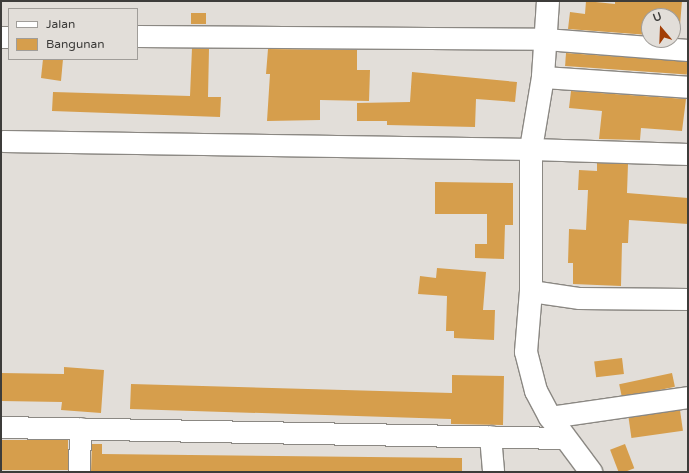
<!DOCTYPE html>
<html>
<head>
<meta charset="utf-8">
<style>
  body { margin:0 }
  #map { position:relative; width:689px; height:473px; overflow:hidden; background:#e2ded9; font-family:"Varela Round",sans-serif }
  div>[style] { position:absolute }
  [style*='--x'] { left:calc(var(--x)*1px); top:calc(var(--y)*1px); width:calc(var(--w)*1px); rotate:calc(var(--a)*1deg) }
  .building>* { inset:0; background:#d69e4c; transform-origin:0 0 }
  .roads { filter:drop-shadow(1px 0 #8b8883) drop-shadow(-1px 0 #8b8883) drop-shadow(0 1px #8b8883) drop-shadow(0 -1px #8b8883) }
  .street>* { height:21px; margin:-10.5px; padding:0 10.5px; transform-origin:10.5px; border-radius:10.5px; background:#fff }
  .secondary>* { height:22px; margin:-11px; padding:0 11px; transform-origin:11px; border-radius:11px; background:#fff }
  span { translate:-50% -50%; white-space:nowrap; text-align:center; line-height:1.15; -webkit-text-stroke:4px #e2ded9; paint-order:stroke }
  .frame { position:absolute; inset:0; border:2px solid #3d3c3a; pointer-events:none }
  .legend { position:absolute; left:8px; top:8px; width:130px; height:52px; box-sizing:border-box; background:#e2ded9; border:1px solid #a09d99; margin:0; padding:5px 7px; list-style:none; font-size:12px; color:#3d3c3a }
  .legend li { display:flex; align-items:center; gap:8px; height:20px }
  .legend b { width:20px; border:1px solid #a09d99 }
  .north { position:absolute; left:641px; top:8px; width:40px; height:40px; box-sizing:border-box; background:#e2ded9; border:1px solid #a09d99; border-radius:50%; rotate:341deg; font-size:11px; font-weight:700; line-height:16px; text-align:center; color:#3d3c3a }
  .north::after { content:''; display:block; margin:auto; width:14px; height:18px; background:#a23e06; clip-path:polygon(50% 0,100% 100%,50% 72%,0 100%) }
</style>
</head>
<body>
<div id="map">
  <div class="building">
    <div style="clip-path:polygon(586px 1px,615px 4px,615px 1px,682px 1px,679px 37px,673px 37px,673px 16px,649px 16px,649px 35px,568px 29px,570px 12px,585px 14px)"></div>
    <div style="left:191px;top:13px;width:15px;height:11px"></div>
    <div style="clip-path:polygon(192px 48px,209px 49px,208px 97px,221px 97px,220px 117px,52px 111px,53px 92px,190px 96px)"></div>
    <div style="clip-path:polygon(268px 49px,357px 50px,357px 70px,370px 70px,369px 101px,320px 100px,320px 120px,267px 121px,270px 74px,266px 74px)"></div>
    <div style="left:566px;top:53px;width:122px;height:13px;rotate:4deg"></div>
    <div style="clip-path:polygon(43px 59px,63px 59px,61px 81px,41px 78px)"></div>
    <div style="clip-path:polygon(412px 72px,517px 82px,515px 102px,476px 99px,475px 127px,387px 125px,387px 121px,357px 121px,357px 103px,410px 102px)"></div>
    <div style="clip-path:polygon(571px 91px,686px 99px,682px 131px,641px 128px,640px 140px,599px 139px,602px 111px,569px 108px)"></div>
    <div style="clip-path:polygon(597px 163px,628px 164px,627px 193px,688px 198px,688px 224px,629px 220px,628px 243px,622px 243px,621px 286px,573px 284px,573px 263px,568px 263px,569px 229px,586px 230px,588px 190px,578px 190px,579px 170px,597px 171px)"></div>
    <div style="clip-path:polygon(435px 182px,513px 183px,513px 225px,505px 225px,504px 259px,475px 258px,475px 244px,487px 244px,487px 214px,435px 214px)"></div>
    <div style="clip-path:polygon(437px 268px,486px 272px,483px 310px,495px 310px,494px 340px,454px 338px,454px 331px,446px 331px,447px 296px,418px 294px,420px 276px,436px 278px)"></div>
    <div style="left:622px;top:358px;width:16px;height:28px;rotate:83deg"></div>
    <div style="clip-path:polygon(64px 367px,104px 370px,101px 413px,61px 410px,62px 402px,1px 401px,1px 373px,64px 374px)"></div>
    <div style="left:672px;top:373px;width:14px;height:54px;rotate:78deg"></div>
    <div style="clip-path:polygon(452px 375px,504px 376px,503px 425px,451px 424px,451px 419px,130px 409px,131px 384px,452px 393px)"></div>
    <div style="left:680px;top:410px;width:21px;height:52px;rotate:82deg"></div>
    <div style="left:1px;top:440px;width:67px;height:30px"></div>
    <div style="clip-path:polygon(92px 444px,102px 444px,102px 454px,462px 458px,462px 472px,91px 472px)"></div>
    <div style="left:625px;top:444px;width:26px;height:16px;rotate:69deg"></div>
  </div>
  <div class="roads">
    <div class="street">
      <div style="--x:137;--y:36;--w:408;--a:0.4"></div>
      <div style="--x:545;--y:39;--w:143;--a:4.4"></div>
      <div style="--x:1;--y:37;--w:8;--a:0"></div>
      <div style="--x:543;--y:77;--w:145;--a:3.9"></div>
      <div style="--x:3;--y:141;--w:528;--a:0.87"></div>
      <div style="--x:531;--y:149;--w:157;--a:1.8"></div>
      <div style="--x:531;--y:291;--w:49;--a:8.3"></div>
      <div style="--x:579;--y:298;--w:109;--a:0.5"></div>
      <div style="--x:550;--y:417;--w:139;--a:-8.2"></div>
      <div style="--x:1;--y:427;--w:564;--a:1.12"></div>
      <div style="--x:490;--y:436;--w:36;--a:85"></div>
      <div style="--x:79;--y:472;--w:44;--a:-88.7"></div>
    </div>
    <div class="secondary">
      <div style="--x:548;--y:1;--w:76;--a:93.8"></div>
      <div style="--x:543;--y:77;--w:73;--a:99.5"></div>
      <div style="--x:531;--y:149;--w:142;--a:90"></div>
      <div style="--x:531;--y:291;--w:61;--a:94.7"></div>
      <div style="--x:526;--y:352;--w:40;--a:75.6"></div>
      <div style="--x:536;--y:391;--w:30;--a:62"></div>
      <div style="--x:550;--y:417;--w:69;--a:53.3"></div>
    </div>
  </div>
  <div class="frame"></div>
  <ul class="legend">
  <li><b style="height:5px;background:#fff"></b>Jalan</li>
  <li><b style="height:11px;background:#d69e4c"></b>Bangunan</li>
  </ul>
  <div class="north">U</div>
</div>
</body>
</html>
